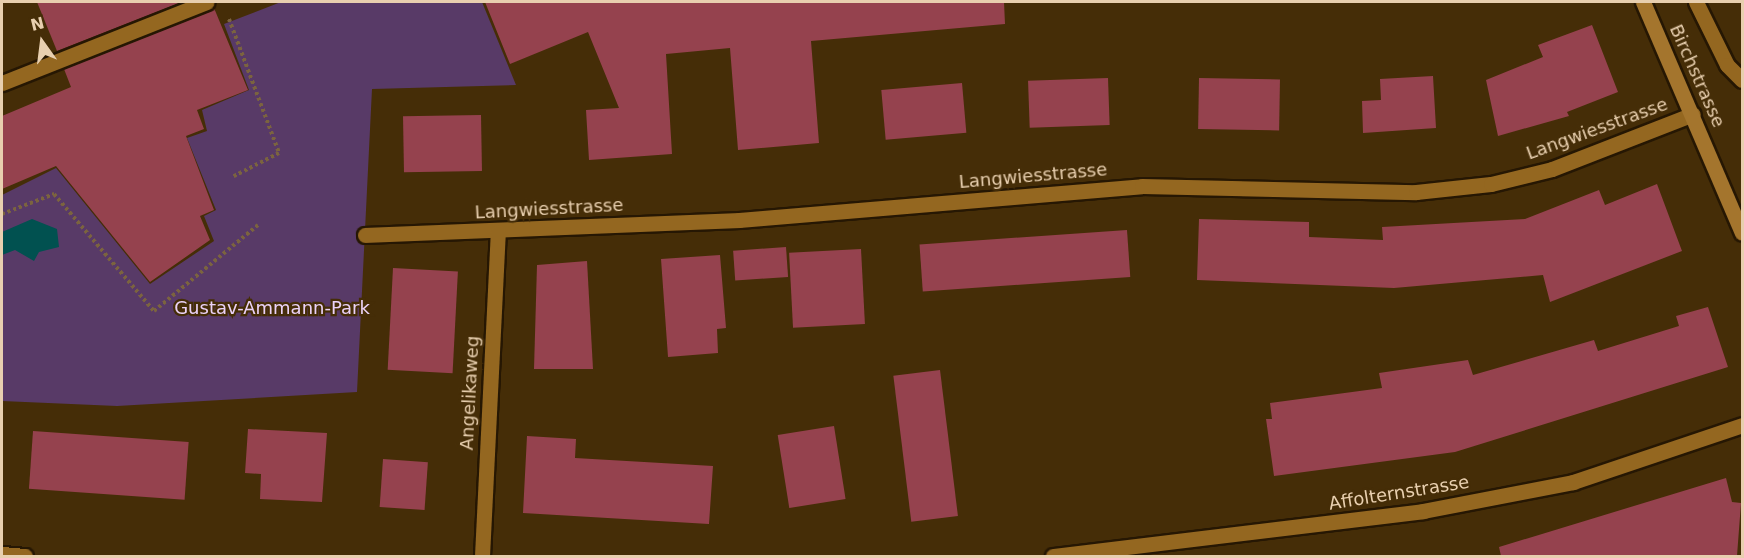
<!DOCTYPE html>
<html>
<head>
<meta charset="utf-8">
<style>
  body { margin:0 }
  #map { position:relative; width:1744px; height:558px; overflow:hidden; background:#452d07; font-family:"DejaVu Sans",sans-serif }
  div>[style] { position:absolute }
  [style*='--x'] { left:calc(var(--x)*1px); top:calc(var(--y)*1px); width:calc(var(--w)*1px); rotate:calc(var(--a)*1deg) }
  .green>* { inset:0; background:#583a67 }
  .water>* { inset:0; background:#015150 }
  .building>* { inset:0; background:#95424e; transform-origin:0 0 }
  .path>* { height:4px; margin-top:-2px; transform-origin:0; background:repeating-linear-gradient(90deg,#7b633f 0 3px,transparent 0 6px) }
  .roads { filter:drop-shadow(2px 0 #261703) drop-shadow(-2px 0 #261703) drop-shadow(0 2px #261703) drop-shadow(0 -2px #261703) }
  .service>* { height:15px; margin:-7.5px; padding:0 7.5px; transform-origin:7.5px; border-radius:7.5px; background:#946720 }
  .minor>* { height:15px; margin:-7.5px; padding:0 7.5px; transform-origin:7.5px; border-radius:7.5px; background:#946720 }
  .secondary>* { height:15px; margin:-7.5px; padding:0 7.5px; transform-origin:7.5px; border-radius:7.5px; background:#a4752d }
  span { translate:-50% -50%; white-space:nowrap; text-align:center; line-height:1.15; -webkit-text-stroke:4.5px #452d07; paint-order:stroke }
  .street-label { font-size:18px; color:#e8cfaf }
  .park-label { font-size:18px; color:#ebd2f8 }
  .frame { position:absolute; inset:0; border:3px solid #e8cfaf; pointer-events:none }
  .north { position:absolute; left:12px; top:12px; width:60px; height:60px; -webkit-text-stroke:4px #452d07; paint-order:stroke; rotate:346deg; font-size:16px; font-weight:700; line-height:24px; text-align:center; color:#e8cfaf }
  .north::after { content:''; display:block; margin:auto; width:21px; height:27px; background:#e8cfaf; clip-path:polygon(50% 0,100% 100%,50% 72%,0 100%) }
</style>
</head>
<body>
<div id="map">
  <div class="green">
    <div style="clip-path:polygon(281px 2px,482px 2px,516px 85px,372px 89px,357px 392px,117px 406px,2px 401px,2px 195px,56px 168px,150px 284px,214px 241px,204px 216px,216px 210px,187px 138px,207px 131px,202px 110px,249px 90px,224px 24px)"></div>
  </div>
  <div class="water">
    <div style="clip-path:polygon(32px 219px,57px 229px,59px 247px,39px 252px,34px 261px,15px 250px,2px 255px,2px 232px)"></div>
  </div>
  <div class="building">
    <div style="clip-path:polygon(37px 2px,182px 2px,57px 51px)"></div>
    <div style="clip-path:polygon(485px 2px,1004px 2px,1005px 24px,811px 41px,819px 143px,738px 150px,730px 48px,666px 54px,672px 154px,589px 160px,586px 110px,619px 108px,588px 32px,510px 64px)"></div>
    <div style="clip-path:polygon(214px 8px,248px 90px,197px 110px,204px 129px,186px 136px,214px 210px,200px 216px,210px 240px,150px 282px,56px 166px,2px 189px,2px 116px,71px 87px,64px 69px)"></div>
    <div style="clip-path:polygon(1592px 25px,1618px 92px,1567px 112px,1569px 116px,1498px 136px,1486px 80px,1543px 57px,1538px 45px)"></div>
    <div style="clip-path:polygon(1433px 76px,1436px 128px,1363px 133px,1362px 101px,1381px 100px,1380px 79px)"></div>
    <div style="left:1108px;top:78px;width:47px;height:80px;rotate:88deg"></div>
    <div style="left:1199px;top:78px;width:81px;height:51px;rotate:1deg"></div>
    <div style="left:962px;top:83px;width:50px;height:81px;rotate:85deg"></div>
    <div style="left:481px;top:115px;width:56px;height:78px;rotate:89deg"></div>
    <div style="clip-path:polygon(1657px 184px,1682px 251px,1550px 302px,1543px 275px,1394px 288px,1197px 280px,1199px 219px,1309px 222px,1309px 237px,1383px 240px,1382px 227px,1525px 219px,1599px 190px,1605px 205px)"></div>
    <div style="left:1127px;top:230px;width:47px;height:208px;rotate:86deg"></div>
    <div style="left:786px;top:247px;width:30px;height:53px;rotate:86deg"></div>
    <div style="left:861px;top:249px;width:75px;height:72px;rotate:87deg"></div>
    <div style="clip-path:polygon(720px 255px,726px 328px,717px 329px,718px 353px,668px 357px,661px 259px)"></div>
    <div style="clip-path:polygon(587px 261px,593px 369px,534px 369px,537px 265px)"></div>
    <div style="left:393px;top:268px;width:65px;height:102px;rotate:3deg"></div>
    <div style="clip-path:polygon(1708px 307px,1728px 367px,1455px 452px,1274px 476px,1266px 419px,1272px 419px,1270px 403px,1382px 388px,1379px 373px,1468px 360px,1473px 375px,1594px 340px,1598px 351px,1679px 326px,1676px 316px)"></div>
    <div style="left:940px;top:370px;width:147px;height:47px;rotate:83deg"></div>
    <div style="left:834px;top:426px;width:74px;height:57px;rotate:81deg"></div>
    <div style="clip-path:polygon(248px 429px,327px 433px,322px 502px,260px 499px,261px 474px,245px 473px)"></div>
    <div style="left:33px;top:431px;width:156px;height:58px;rotate:4deg"></div>
    <div style="clip-path:polygon(527px 436px,576px 439px,575px 458px,713px 466px,709px 524px,523px 513px)"></div>
    <div style="left:383px;top:459px;width:45px;height:48px;rotate:4deg"></div>
    <div style="clip-path:polygon(1726px 478px,1732px 502px,1741px 503px,1737px 556px,1501px 556px,1499px 547px)"></div>
  </div>
  <div class="path">
    <div style="--x:229;--y:19;--w:143;--a:69.5"></div>
    <div style="--x:279;--y:153;--w:51;--a:152.9"></div>
    <div style="--x:2;--y:214;--w:56;--a:-21"></div>
    <div style="--x:54;--y:194;--w:154;--a:49.5"></div>
    <div style="--x:154;--y:311;--w:135;--a:-39.6"></div>
  </div>
  <div class="roads">
    <div class="service">
      <div style="--x:1696;--y:2;--w:70;--a:63.8"></div>
      <div style="--x:1727;--y:65;--w:21;--a:45"></div>
      <div style="--x:2;--y:83;--w:220;--a:-21.6"></div>
    </div>
    <div class="minor">
      <div style="--x:365;--y:235;--w:374;--a:-2.3"></div>
      <div style="--x:739;--y:220;--w:404;--a:-4.8"></div>
      <div style="--x:1142;--y:186;--w:274;--a:1.3"></div>
      <div style="--x:1416;--y:192;--w:75;--a:-6.1"></div>
      <div style="--x:1491;--y:184;--w:63;--a:-13.8"></div>
      <div style="--x:1552;--y:169;--w:151;--a:-21.3"></div>
      <div style="--x:2;--y:554;--w:23;--a:5"></div>
      <div style="--x:482;--y:556;--w:324;--a:-87.2"></div>
      <div style="--x:1053;--y:556;--w:373;--a:-6.9"></div>
      <div style="--x:1423;--y:511;--w:153;--a:-10.9"></div>
      <div style="--x:1573;--y:482;--w:178;--a:-18.6"></div>
    </div>
    <div class="secondary">
      <div style="--x:1643;--y:2;--w:251;--a:66.8"></div>
    </div>
  </div>
  <div class="street-label">
    <span style="left:1697px;top:76px;rotate:66deg">Birchstrasse</span>
    <span style="left:1597px;top:129px;rotate:-20deg">Langwiesstrasse</span>
    <span style="left:1033px;top:176px;rotate:-5deg">Langwiesstrasse</span>
    <span style="left:549px;top:209px;rotate:-3deg">Langwiesstrasse</span>
    <span style="left:470px;top:393px;rotate:-87deg">Angelikaweg</span>
    <span style="left:1399px;top:493px;rotate:-9deg">Affolternstrasse</span>
  </div>
  <div class="park-label">
    <span style="left:272px;top:308px">Gustav-Ammann-Park</span>
  </div>
  <div class="frame"></div>
  <div class="north">N</div>
</div>
</body>
</html>
